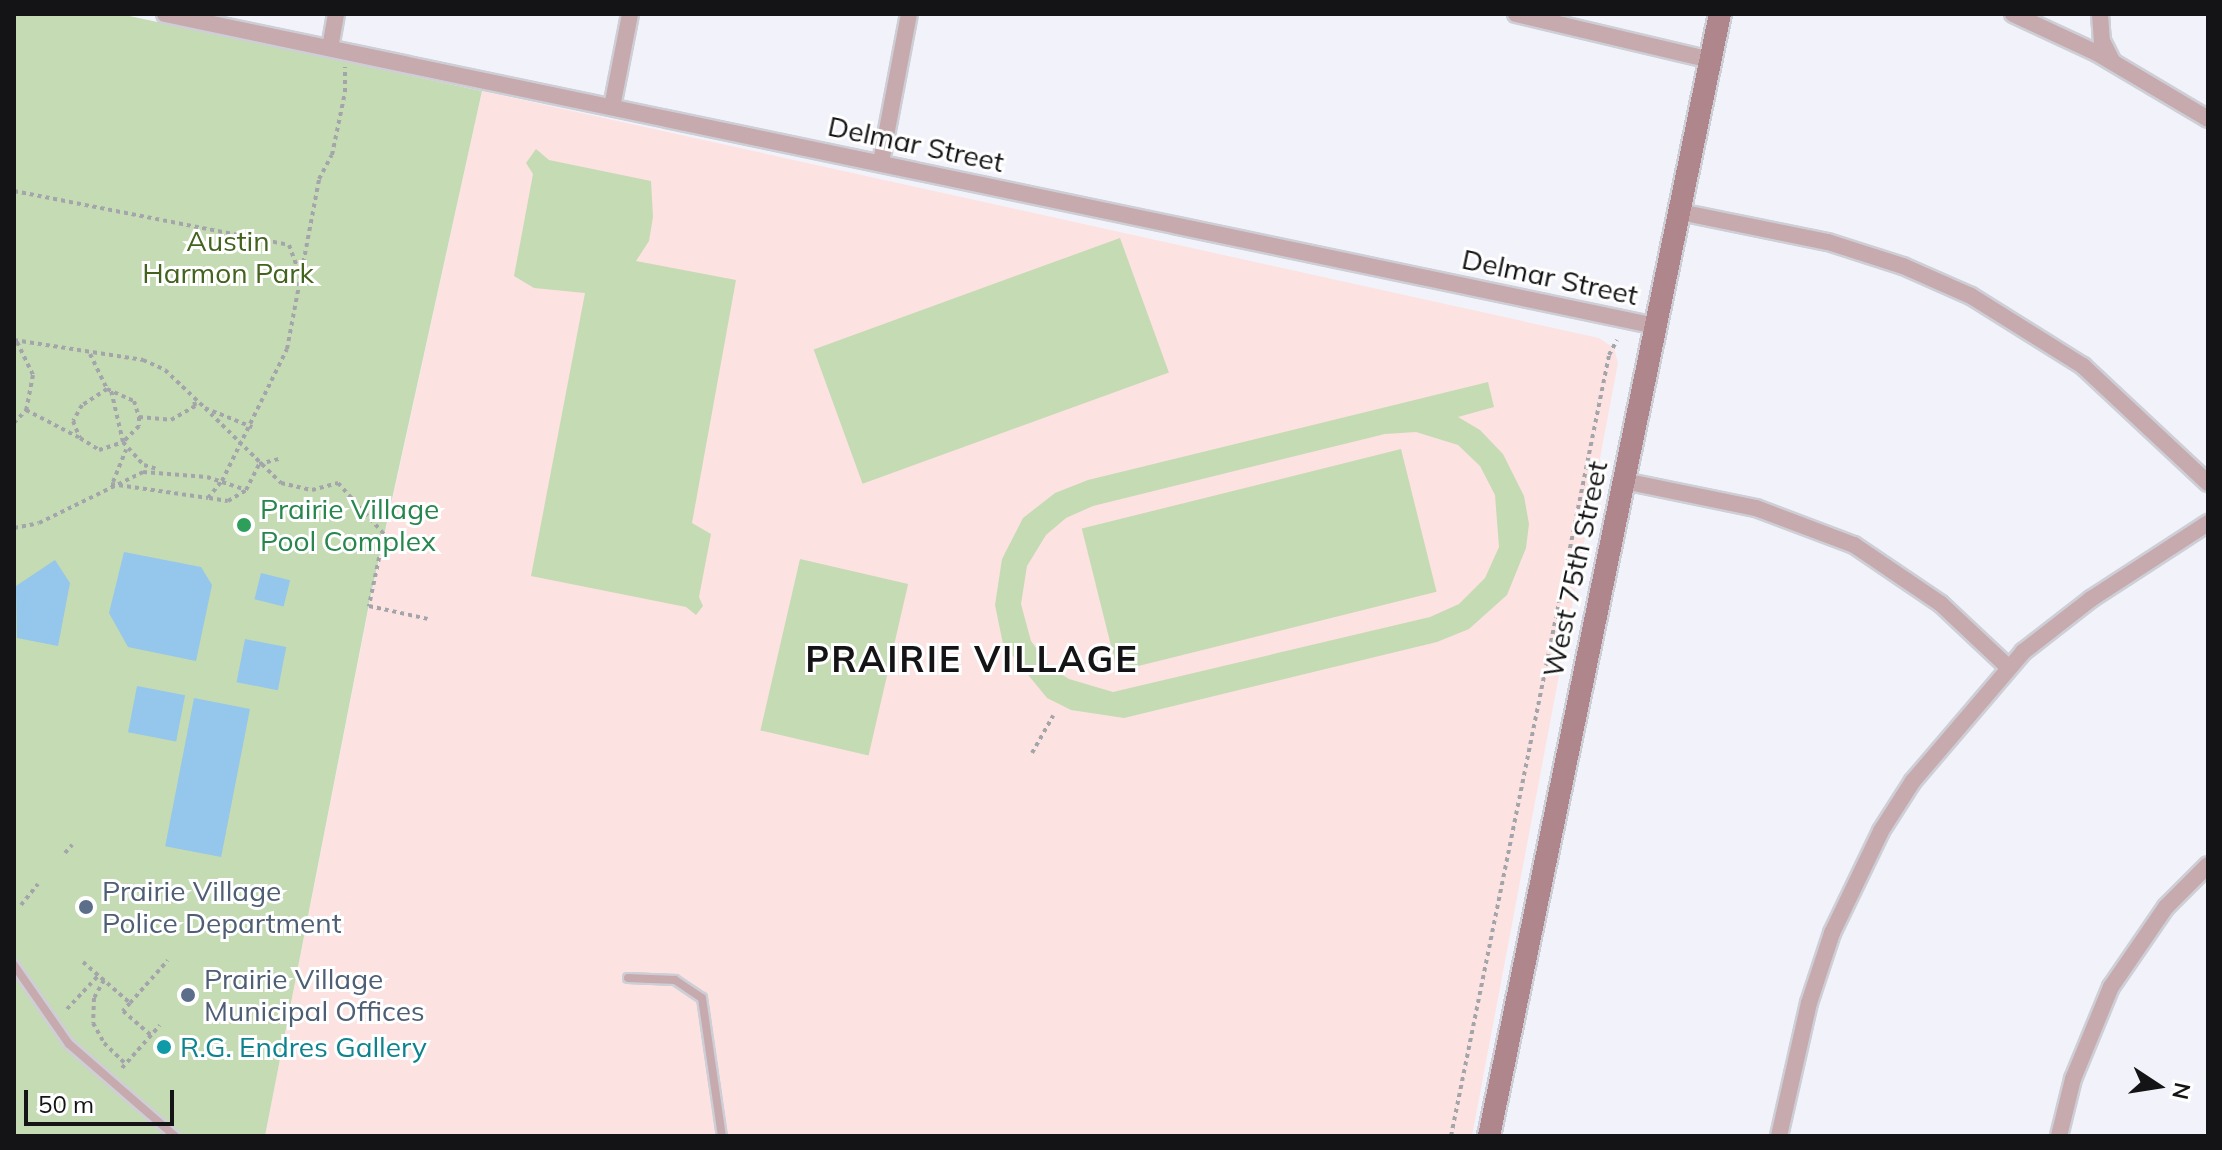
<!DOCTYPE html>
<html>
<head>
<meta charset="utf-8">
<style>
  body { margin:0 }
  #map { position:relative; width:2222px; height:1150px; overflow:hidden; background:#f2f3fa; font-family:Mulish,sans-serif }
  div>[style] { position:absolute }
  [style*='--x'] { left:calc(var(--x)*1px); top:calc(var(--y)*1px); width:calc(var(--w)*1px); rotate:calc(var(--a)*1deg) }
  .education>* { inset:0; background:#fde2e2 }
  .green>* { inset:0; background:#c5dbb4; transform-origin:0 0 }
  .water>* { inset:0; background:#95c6eb; transform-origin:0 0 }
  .path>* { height:4px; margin-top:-2px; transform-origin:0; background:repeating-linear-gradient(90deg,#a4a5aa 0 4px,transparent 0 8px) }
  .roads { filter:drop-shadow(2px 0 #cecfd6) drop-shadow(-2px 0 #cecfd6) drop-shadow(0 2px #cecfd6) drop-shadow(0 -2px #cecfd6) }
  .service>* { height:8px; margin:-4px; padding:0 4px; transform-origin:4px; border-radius:4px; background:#c6aaae }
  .minor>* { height:16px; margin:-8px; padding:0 8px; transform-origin:8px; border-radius:8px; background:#c6aaae }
  .secondary>* { height:22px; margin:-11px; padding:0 11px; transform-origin:11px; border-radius:11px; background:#af868c }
  .dots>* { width:22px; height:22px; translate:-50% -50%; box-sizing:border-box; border:4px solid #fff; border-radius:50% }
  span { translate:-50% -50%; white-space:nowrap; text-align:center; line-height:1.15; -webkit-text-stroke:6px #fff; paint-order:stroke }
  .street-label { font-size:28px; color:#141416 }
  .park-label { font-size:28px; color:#42621d }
  .leisure-label { font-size:28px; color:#27864d }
  .left { translate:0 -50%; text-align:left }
  .service-label { font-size:28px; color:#4e5e75 }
  .culture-label { font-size:28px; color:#0d838f }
  .district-label { font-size:36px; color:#141416; font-weight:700; letter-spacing:2px }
  .frame { position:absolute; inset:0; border:16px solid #141416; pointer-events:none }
  .north { position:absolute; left:2118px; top:1046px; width:80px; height:80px; -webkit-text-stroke:6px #fff; paint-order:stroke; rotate:102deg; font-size:22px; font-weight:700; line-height:32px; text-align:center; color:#141416 }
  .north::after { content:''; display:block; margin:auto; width:28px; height:36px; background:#141416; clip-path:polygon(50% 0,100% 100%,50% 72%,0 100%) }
  .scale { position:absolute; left:24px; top:1090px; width:150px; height:36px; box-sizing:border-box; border:4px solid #141416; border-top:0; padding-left:10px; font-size:24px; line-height:28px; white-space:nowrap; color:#141416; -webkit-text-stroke:6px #fff; paint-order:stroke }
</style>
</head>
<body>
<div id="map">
  <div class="education">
    <div style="clip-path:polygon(482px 91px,1599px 338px,1614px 348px,1618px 363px,1472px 1136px,265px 1136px,369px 606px)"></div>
  </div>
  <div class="green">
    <div style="clip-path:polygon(14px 14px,120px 14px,482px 91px,370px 599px,265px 1136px,14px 1136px)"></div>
    <div style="clip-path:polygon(536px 149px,549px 160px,651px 181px,653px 217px,649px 241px,636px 261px,736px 280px,692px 523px,711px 534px,699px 597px,703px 606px,696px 615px,686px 607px,531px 576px,585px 293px,534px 288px,514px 276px,533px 174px,526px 163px)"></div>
    <div style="left:1120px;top:238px;width:143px;height:326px;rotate:70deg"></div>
    <div style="clip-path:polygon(evenodd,1488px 382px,1494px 407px,1458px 417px,1480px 430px,1503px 454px,1524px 496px,1529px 524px,1526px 548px,1507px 595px,1469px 629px,1437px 642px,1124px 718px,1071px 710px,1047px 698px,1003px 644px,995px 605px,1002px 559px,1023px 518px,1055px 493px,1088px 480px,1488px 382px,1416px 432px,1458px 445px,1480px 466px,1495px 495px,1499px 547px,1485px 578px,1459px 604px,1430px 617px,1113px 692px,1069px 679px,1050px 667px,1031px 641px,1021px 604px,1027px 566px,1046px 535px,1066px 518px,1093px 506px,1385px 434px,1416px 432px)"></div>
    <div style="left:1401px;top:449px;width:147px;height:329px;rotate:76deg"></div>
    <div style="left:800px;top:559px;width:111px;height:176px;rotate:13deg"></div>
  </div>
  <div class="water">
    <div style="clip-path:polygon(124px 552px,201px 567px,212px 585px,196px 661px,128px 647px,109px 613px)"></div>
    <div style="clip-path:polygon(55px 560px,70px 583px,58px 646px,17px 638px,16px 586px)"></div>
    <div style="left:261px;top:573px;width:30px;height:27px;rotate:14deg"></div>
    <div style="left:245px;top:639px;width:42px;height:44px;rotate:11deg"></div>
    <div style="left:137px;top:686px;width:49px;height:47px;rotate:11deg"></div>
    <div style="left:194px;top:698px;width:57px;height:151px;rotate:11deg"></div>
  </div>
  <div class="path">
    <div style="--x:14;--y:191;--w:280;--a:11.1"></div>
    <div style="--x:289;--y:245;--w:35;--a:70"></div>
    <div style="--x:14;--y:340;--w:131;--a:8.8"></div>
    <div style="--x:143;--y:360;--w:24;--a:24"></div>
    <div style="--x:165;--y:370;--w:55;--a:43.5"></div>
    <div style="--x:205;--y:408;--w:51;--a:22"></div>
    <div style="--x:17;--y:342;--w:37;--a:64"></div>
    <div style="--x:33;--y:375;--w:36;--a:101"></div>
    <div style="--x:26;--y:410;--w:59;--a:27.4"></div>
    <div style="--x:90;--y:354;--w:39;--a:64"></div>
    <div style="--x:107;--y:389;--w:30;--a:24"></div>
    <div style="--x:134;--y:401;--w:17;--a:73"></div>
    <div style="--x:139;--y:417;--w:32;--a:5"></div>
    <div style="--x:171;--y:420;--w:28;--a:-30"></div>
    <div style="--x:195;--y:406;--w:7;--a:-98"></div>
    <div style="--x:107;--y:389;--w:30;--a:147"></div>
    <div style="--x:82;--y:405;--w:18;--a:119"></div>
    <div style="--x:73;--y:421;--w:18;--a:68"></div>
    <div style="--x:80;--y:438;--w:22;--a:32"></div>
    <div style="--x:99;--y:450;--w:25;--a:-18"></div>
    <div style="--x:123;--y:442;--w:53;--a:-103"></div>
    <div style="--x:205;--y:408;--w:107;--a:44.6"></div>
    <div style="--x:281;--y:483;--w:32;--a:13"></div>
    <div style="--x:312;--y:490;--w:27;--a:-15"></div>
    <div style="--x:338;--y:483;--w:69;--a:48"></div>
    <div style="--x:384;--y:534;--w:74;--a:101.8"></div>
    <div style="--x:369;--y:606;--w:60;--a:12.4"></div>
    <div style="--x:139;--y:417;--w:9;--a:90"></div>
    <div style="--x:139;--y:426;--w:23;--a:135"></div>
    <div style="--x:123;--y:442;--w:31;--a:48"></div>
    <div style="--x:144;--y:465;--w:14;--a:17"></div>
    <div style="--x:14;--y:423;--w:18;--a:-47"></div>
    <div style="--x:113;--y:482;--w:35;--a:-68"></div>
    <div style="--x:111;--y:484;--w:98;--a:8.2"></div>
    <div style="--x:208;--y:498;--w:22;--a:-51"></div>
    <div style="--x:222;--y:481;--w:147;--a:-63.8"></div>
    <div style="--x:287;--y:349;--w:173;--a:-79.3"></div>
    <div style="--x:319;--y:179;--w:27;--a:-62"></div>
    <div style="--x:332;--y:155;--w:64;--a:-78.3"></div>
    <div style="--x:345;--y:92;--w:25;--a:-90"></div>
    <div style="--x:209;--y:498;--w:19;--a:9"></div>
    <div style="--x:228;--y:501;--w:21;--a:-31"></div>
    <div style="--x:246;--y:490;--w:29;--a:-63"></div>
    <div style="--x:259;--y:464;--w:21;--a:-14"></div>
    <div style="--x:14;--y:528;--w:25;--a:-11"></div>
    <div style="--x:39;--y:523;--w:116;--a:-26.1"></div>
    <div style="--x:143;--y:472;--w:64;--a:4.5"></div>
    <div style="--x:207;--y:477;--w:41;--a:18.4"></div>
    <div style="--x:1032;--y:753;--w:43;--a:-60.4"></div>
    <div style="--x:65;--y:853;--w:11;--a:-49"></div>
    <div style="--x:21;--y:905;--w:27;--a:-51"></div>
    <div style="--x:83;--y:962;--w:62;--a:41.1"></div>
    <div style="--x:130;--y:1003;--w:11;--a:131"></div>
    <div style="--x:123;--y:1011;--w:37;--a:41"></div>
    <div style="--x:104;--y:980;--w:21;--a:119"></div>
    <div style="--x:94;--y:998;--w:25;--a:92"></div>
    <div style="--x:93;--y:1023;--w:23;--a:61"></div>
    <div style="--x:104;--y:1043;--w:30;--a:44"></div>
    <div style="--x:130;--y:1003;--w:57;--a:-48.5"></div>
    <div style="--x:67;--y:1009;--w:45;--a:-46.8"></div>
    <div style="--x:122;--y:1068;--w:57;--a:-48.5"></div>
    <div style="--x:1451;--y:1136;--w:797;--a:-78.56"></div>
    <div style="--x:1609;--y:355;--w:17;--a:-62"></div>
  </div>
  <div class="roads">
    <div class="service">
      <div style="--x:14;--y:965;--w:96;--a:55.2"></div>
      <div style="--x:69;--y:1044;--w:140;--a:41"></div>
      <div style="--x:628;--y:978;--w:47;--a:2.4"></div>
      <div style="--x:675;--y:980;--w:32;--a:34"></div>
      <div style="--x:702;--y:998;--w:139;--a:81.8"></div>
    </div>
    <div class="minor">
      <div style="--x:165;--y:14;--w:1523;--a:11.82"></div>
      <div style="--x:1516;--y:14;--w:200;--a:13.3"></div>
      <div style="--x:2013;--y:14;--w:93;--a:24.9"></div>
      <div style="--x:2097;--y:53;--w:129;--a:30.7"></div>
      <div style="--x:2100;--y:14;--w:27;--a:86"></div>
      <div style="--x:2102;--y:41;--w:22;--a:63"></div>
      <div style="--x:330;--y:48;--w:35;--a:-80"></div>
      <div style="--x:612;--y:107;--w:95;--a:-79"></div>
      <div style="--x:881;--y:162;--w:151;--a:-79.3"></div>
      <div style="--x:1680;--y:212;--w:151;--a:11.5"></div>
      <div style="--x:1828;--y:242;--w:79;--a:17.7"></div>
      <div style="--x:1903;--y:266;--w:74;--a:23.8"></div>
      <div style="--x:1971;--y:296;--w:132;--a:32"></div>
      <div style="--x:2083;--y:366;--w:171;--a:43.1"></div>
      <div style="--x:1624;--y:481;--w:135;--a:11.6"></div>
      <div style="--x:1756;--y:508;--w:105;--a:20.7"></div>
      <div style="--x:1854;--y:545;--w:105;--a:34.1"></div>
      <div style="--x:1941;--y:604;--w:91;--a:43.2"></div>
      <div style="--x:1779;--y:1136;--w:136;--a:-77.3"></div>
      <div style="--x:1809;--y:1003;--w:74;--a:-71.8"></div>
      <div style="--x:1832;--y:933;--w:113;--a:-64.3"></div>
      <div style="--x:1881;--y:831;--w:59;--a:-57.4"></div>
      <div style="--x:1913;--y:781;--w:170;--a:-49.5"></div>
      <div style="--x:2023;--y:652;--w:86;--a:-37.9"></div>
      <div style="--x:2091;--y:599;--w:140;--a:-33"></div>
      <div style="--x:2059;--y:1136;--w:59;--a:-76.2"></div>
      <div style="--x:2073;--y:1079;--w:100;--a:-67.6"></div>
      <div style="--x:2111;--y:987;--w:97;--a:-55.5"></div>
      <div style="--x:2166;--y:907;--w:59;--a:-45"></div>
    </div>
    <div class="secondary">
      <div style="--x:1489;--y:1136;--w:1146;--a:-78.37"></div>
    </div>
  </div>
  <div class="dots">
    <div style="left:244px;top:525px;background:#2e9e5b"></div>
    <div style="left:86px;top:907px;background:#5c6f8a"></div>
    <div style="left:188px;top:995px;background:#5c6f8a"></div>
    <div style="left:164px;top:1047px;background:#0f9aa8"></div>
  </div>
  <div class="street-label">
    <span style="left:916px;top:144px;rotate:12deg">Delmar Street</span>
    <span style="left:1550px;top:277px;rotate:12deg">Delmar Street</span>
    <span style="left:1575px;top:569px;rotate:-78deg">West 75th Street</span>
  </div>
  <div class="park-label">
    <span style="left:228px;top:257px">Austin<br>Harmon Park</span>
  </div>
  <div class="leisure-label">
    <span class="left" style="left:260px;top:525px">Prairie Village<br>Pool Complex</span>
  </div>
  <div class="service-label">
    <span class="left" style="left:102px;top:907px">Prairie Village<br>Police Department</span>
    <span class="left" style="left:204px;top:995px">Prairie Village<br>Municipal Offices</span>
  </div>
  <div class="culture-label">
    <span class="left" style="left:180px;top:1047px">R.G. Endres Gallery</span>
  </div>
  <div class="district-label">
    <span style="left:972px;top:659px">PRAIRIE VILLAGE</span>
  </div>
  <div class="frame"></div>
  <div class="north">N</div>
  <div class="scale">50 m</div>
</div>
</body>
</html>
